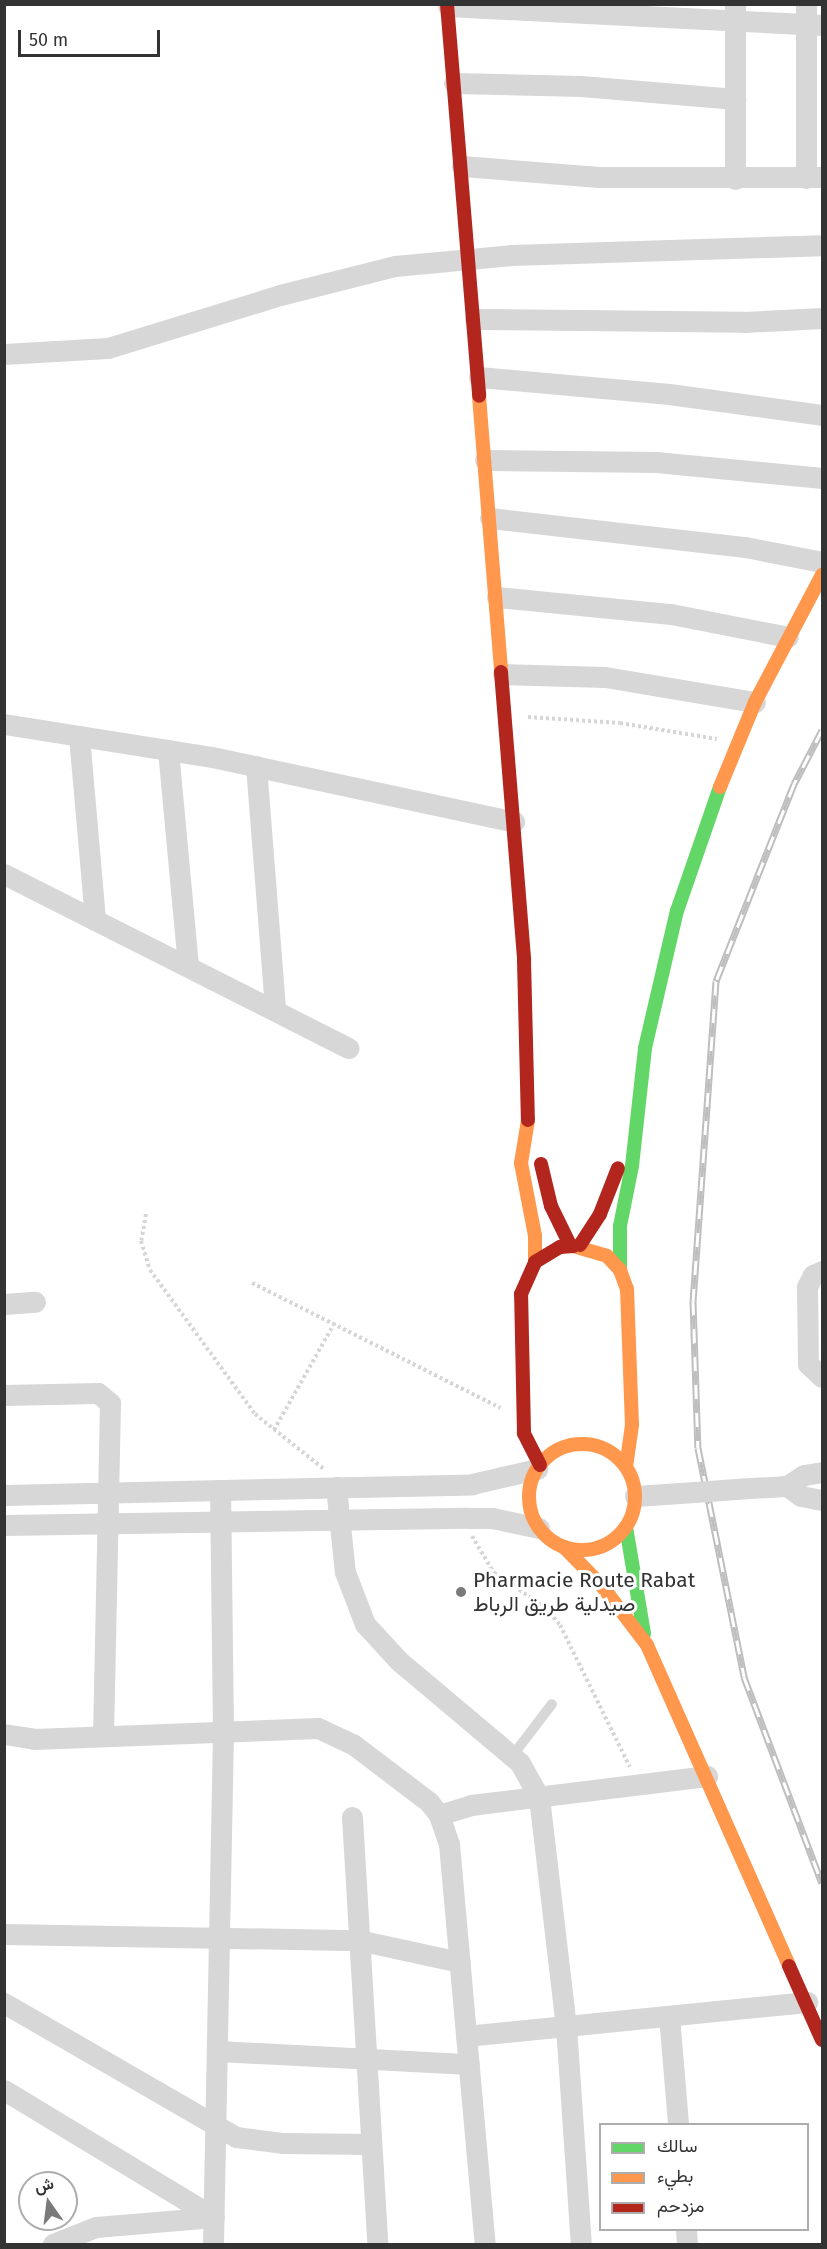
<!DOCTYPE html>
<html>
<head>
<meta charset="utf-8">
<style>
  body { margin:0 }
  #map { position:relative; width:827px; height:2249px; overflow:hidden; background:#fff; font-family:"Fira Sans",Vazirmatn,sans-serif }
  div>[style] { position:absolute }
  [style*='--x'] { left:calc(var(--x)*1px); top:calc(var(--y)*1px); width:calc(var(--w)*1px); rotate:calc(var(--a)*1deg) }
  .path>* { height:4px; margin-top:-2px; transform-origin:0; background:repeating-linear-gradient(90deg,#d6d6d6 0 3px,transparent 0 6px) }
  .lane>* { height:10px; margin:-5px; padding:0 5px; transform-origin:5px; border-radius:5px; background:#d7d7d7 }
  .street>* { height:21px; margin:-10.5px; padding:0 10.5px; transform-origin:10.5px; border-radius:10.5px; background:#d7d7d7 }
  .fast>* { height:14px; margin:-7px; padding:0 7px; transform-origin:7px; border-radius:7px; background:#63d668 }
  .slow>* { height:14px; margin:-7px; padding:0 7px; transform-origin:7px; border-radius:7px; background:#ff974d }
  .slow>.ring { margin:-7px; padding:0; box-sizing:content-box; background:none; border:14px solid #ff974d; border-radius:50% }
  .jam>* { height:14px; margin:-7px; padding:0 7px; transform-origin:7px; border-radius:7px; background:#b3261e }
  .rail>* { height:7px; margin-top:-3.5px; transform-origin:0; background:repeating-linear-gradient(90deg,#fff 0 14px,#bebebe 0 28px); box-sizing:border-box; border-block:2px solid #bebebe }
  .street-bridge>* { height:21px; margin:-10.5px; padding:0 10.5px; transform-origin:10.5px; border-radius:10.5px; background:#d7d7d7 }
  .dots>* { width:16px; height:16px; translate:-50% -50%; box-sizing:border-box; border:3px solid #fff; border-radius:50% }
  span { translate:-50% -50%; white-space:nowrap; text-align:center; line-height:1.15; -webkit-text-stroke:6px #fff; paint-order:stroke }
  .poi-label { font-size:21px; color:#333 }
  .left { translate:0 -50%; text-align:left }
  .frame { position:absolute; inset:0; border:6px solid #333; pointer-events:none }
  .legend { position:absolute; left:599px; top:2123px; width:210px; height:108px; box-sizing:border-box; background:#fff; border:2px solid #adadad; margin:0; padding:8px 10px; list-style:none; font-size:18px; color:#333 }
  .legend li { display:flex; align-items:center; gap:12px; height:30px }
  .legend b { width:30px; border:2px solid #adadad }
  .north { position:absolute; left:18px; top:2171px; width:60px; height:60px; box-sizing:border-box; background:#fff; border:2px solid #adadad; border-radius:50%; rotate:346deg; font-size:16px; font-weight:700; line-height:24px; text-align:center; color:#333 }
  .north::after { content:''; display:block; margin:auto; width:21px; height:27px; background:#7a7a7a; clip-path:polygon(50% 0,100% 100%,50% 72%,0 100%) }
  .scale { position:absolute; left:18px; top:30px; width:142px; height:27px; box-sizing:border-box; border:3px solid #333; border-top:0; padding-left:8px; font-size:18px; line-height:21px; white-space:nowrap; color:#333; -webkit-text-stroke:4px #fff; paint-order:stroke }
</style>
</head>
<body>
<div id="map">
  <div class="path">
    <div style="--x:528;--y:717;--w:92;--a:3.7"></div>
    <div style="--x:620;--y:723;--w:98;--a:9.4"></div>
    <div style="--x:146;--y:1214;--w:27;--a:100"></div>
    <div style="--x:141;--y:1241;--w:30;--a:73"></div>
    <div style="--x:150;--y:1270;--w:178;--a:53.9"></div>
    <div style="--x:255;--y:1414;--w:88;--a:38.6"></div>
    <div style="--x:252;--y:1283;--w:278;--a:26.7"></div>
    <div style="--x:274;--y:1430;--w:124;--a:-60.5"></div>
    <div style="--x:472;--y:1536;--w:43;--a:59.3"></div>
    <div style="--x:494;--y:1573;--w:63;--a:33.9"></div>
    <div style="--x:546;--y:1608;--w:22;--a:51"></div>
    <div style="--x:560;--y:1625;--w:158;--a:63.8"></div>
  </div>
  <div class="lane">
    <div style="--x:513;--y:1755;--w:64;--a:-52.6"></div>
  </div>
  <div class="street">
    <div style="--x:735;--y:4;--w:175;--a:90"></div>
    <div style="--x:806;--y:4;--w:174;--a:90"></div>
    <div style="--x:448;--y:6;--w:374;--a:2.9"></div>
    <div style="--x:454;--y:83;--w:127;--a:1.4"></div>
    <div style="--x:581;--y:86;--w:155;--a:4.8"></div>
    <div style="--x:462;--y:166;--w:137;--a:4.6"></div>
    <div style="--x:599;--y:177;--w:223;--a:0"></div>
    <div style="--x:475;--y:319;--w:269;--a:0.6"></div>
    <div style="--x:744;--y:322;--w:78;--a:-2.9"></div>
    <div style="--x:4;--y:354;--w:104;--a:-3.3"></div>
    <div style="--x:108;--y:348;--w:180;--a:-17.1"></div>
    <div style="--x:280;--y:295;--w:119;--a:-14.2"></div>
    <div style="--x:395;--y:266;--w:117;--a:-5.4"></div>
    <div style="--x:511;--y:255;--w:311;--a:-1.8"></div>
    <div style="--x:479;--y:377;--w:191;--a:5.1"></div>
    <div style="--x:669;--y:394;--w:154;--a:7.8"></div>
    <div style="--x:485;--y:460;--w:171;--a:0.7"></div>
    <div style="--x:656;--y:462;--w:167;--a:5.5"></div>
    <div style="--x:490;--y:518;--w:257;--a:6.5"></div>
    <div style="--x:745;--y:547;--w:78;--a:11"></div>
    <div style="--x:497;--y:597;--w:175;--a:5.6"></div>
    <div style="--x:671;--y:614;--w:119;--a:11.1"></div>
    <div style="--x:503;--y:674;--w:102;--a:1.7"></div>
    <div style="--x:605;--y:677;--w:152;--a:9.5"></div>
    <div style="--x:4;--y:724;--w:211;--a:9"></div>
    <div style="--x:212;--y:757;--w:309;--a:12.1"></div>
    <div style="--x:79;--y:736;--w:185;--a:85"></div>
    <div style="--x:168;--y:750;--w:217;--a:84.7"></div>
    <div style="--x:256;--y:766;--w:244;--a:85.5"></div>
    <div style="--x:4;--y:874;--w:386;--a:26.8"></div>
    <div style="--x:822;--y:1271;--w:10;--a:156"></div>
    <div style="--x:813;--y:1275;--w:13;--a:117"></div>
    <div style="--x:807;--y:1287;--w:77;--a:89.3"></div>
    <div style="--x:808;--y:1364;--w:19;--a:43"></div>
    <div style="--x:4;--y:1304;--w:31;--a:-4"></div>
    <div style="--x:4;--y:1395;--w:94;--a:-1.2"></div>
    <div style="--x:98;--y:1393;--w:16;--a:40"></div>
    <div style="--x:110;--y:1403;--w:332;--a:91.2"></div>
    <div style="--x:787;--y:1486;--w:17;--a:36"></div>
    <div style="--x:801;--y:1496;--w:21;--a:11"></div>
    <div style="--x:336;--y:1487;--w:85;--a:84"></div>
    <div style="--x:345;--y:1572;--w:56;--a:69"></div>
    <div style="--x:365;--y:1624;--w:50;--a:47.4"></div>
    <div style="--x:399;--y:1661;--w:158;--a:40.1"></div>
    <div style="--x:520;--y:1763;--w:39;--a:61"></div>
    <div style="--x:539;--y:1797;--w:231;--a:83.3"></div>
    <div style="--x:566;--y:2026;--w:219;--a:86.1"></div>
    <div style="--x:750;--y:1488;--w:37;--a:-3"></div>
    <div style="--x:787;--y:1486;--w:20;--a:-33"></div>
    <div style="--x:804;--y:1475;--w:18;--a:-9"></div>
    <div style="--x:4;--y:1495;--w:468;--a:-1.3"></div>
    <div style="--x:472;--y:1484;--w:67;--a:-13"></div>
    <div style="--x:635;--y:1496;--w:60;--a:-3.8"></div>
    <div style="--x:4;--y:1525;--w:464;--a:-0.9"></div>
    <div style="--x:468;--y:1518;--w:24;--a:0"></div>
    <div style="--x:492;--y:1518;--w:48;--a:12"></div>
    <div style="--x:4;--y:1734;--w:30;--a:9"></div>
    <div style="--x:34;--y:1739;--w:284;--a:-2.2"></div>
    <div style="--x:318;--y:1728;--w:40;--a:25"></div>
    <div style="--x:354;--y:1745;--w:94;--a:37.2"></div>
    <div style="--x:429;--y:1802;--w:16;--a:52"></div>
    <div style="--x:439;--y:1815;--w:31;--a:71"></div>
    <div style="--x:449;--y:1844;--w:402;--a:84.9"></div>
    <div style="--x:439;--y:1815;--w:34;--a:-17"></div>
    <div style="--x:471;--y:1805;--w:238;--a:-7"></div>
    <div style="--x:352;--y:1817;--w:428;--a:86.6"></div>
    <div style="--x:4;--y:1934;--w:354;--a:1"></div>
    <div style="--x:358;--y:1940;--w:104;--a:12.2"></div>
    <div style="--x:4;--y:2003;--w:268;--a:30"></div>
    <div style="--x:236;--y:2137;--w:46;--a:7.4"></div>
    <div style="--x:282;--y:2143;--w:88;--a:0.7"></div>
    <div style="--x:669;--y:2016;--w:108;--a:85.2"></div>
    <div style="--x:466;--y:2036;--w:343;--a:-5.7"></div>
    <div style="--x:218;--y:2051;--w:251;--a:3"></div>
    <div style="--x:4;--y:2090;--w:245;--a:31.2"></div>
    <div style="--x:686;--y:2230;--w:14;--a:86"></div>
    <div style="--x:53;--y:2244;--w:46;--a:-21.6"></div>
    <div style="--x:96;--y:2227;--w:118;--a:-4.8"></div>
    <div style="--x:213;--y:2244;--w:513;--a:-88.88"></div>
    <div style="--x:223;--y:1731;--w:241;--a:-90.7"></div>
  </div>
  <div class="fast">
    <div style="--x:620;--y:1270;--w:44;--a:-90"></div>
    <div style="--x:620;--y:1226;--w:61;--a:-78.7"></div>
    <div style="--x:632;--y:1166;--w:119;--a:-83.7"></div>
    <div style="--x:645;--y:1048;--w:141;--a:-76.9"></div>
    <div style="--x:677;--y:911;--w:131;--a:-70.9"></div>
    <div style="--x:626;--y:1527;--w:108;--a:80.4"></div>
  </div>
  <div class="slow">
    <div style="--x:479;--y:396;--w:277;--a:85.4"></div>
    <div style="--x:720;--y:787;--w:92;--a:-67.6"></div>
    <div style="--x:755;--y:702;--w:144;--a:-62.2"></div>
    <div style="--x:528;--y:1120;--w:44;--a:99.2"></div>
    <div style="--x:521;--y:1163;--w:74;--a:79.1"></div>
    <div style="--x:535;--y:1236;--w:26;--a:90"></div>
    <div style="--x:573;--y:1246;--w:35;--a:16"></div>
    <div style="--x:607;--y:1256;--w:19;--a:47"></div>
    <div style="--x:620;--y:1270;--w:20;--a:70"></div>
    <div style="--x:627;--y:1289;--w:136;--a:87.9"></div>
    <div style="--x:632;--y:1425;--w:42;--a:98.1"></div>
    <div class="ring" style="left:529px;top:1444px;width:92px;height:92px"></div>
    <div style="--x:564;--y:1547;--w:54;--a:45.7"></div>
    <div style="--x:602;--y:1586;--w:74;--a:52.7"></div>
    <div style="--x:647;--y:1645;--w:351;--a:66.1"></div>
  </div>
  <div class="jam">
    <div style="--x:447;--y:4;--w:393;--a:85.3"></div>
    <div style="--x:501;--y:672;--w:289;--a:85.4"></div>
    <div style="--x:524;--y:960;--w:160;--a:88.6"></div>
    <div style="--x:541;--y:1164;--w:43;--a:76.6"></div>
    <div style="--x:551;--y:1206;--w:43;--a:64"></div>
    <div style="--x:580;--y:1245;--w:37;--a:-57"></div>
    <div style="--x:600;--y:1214;--w:49;--a:-68.6"></div>
    <div style="--x:540;--y:1465;--w:36;--a:-117"></div>
    <div style="--x:524;--y:1433;--w:139;--a:-91.2"></div>
    <div style="--x:521;--y:1294;--w:35;--a:-66"></div>
    <div style="--x:535;--y:1262;--w:29;--a:-31"></div>
    <div style="--x:560;--y:1247;--w:13;--a:-4"></div>
    <div style="--x:789;--y:1966;--w:81;--a:66"></div>
  </div>
  <div class="rail">
    <div style="--x:822;--y:730;--w:61;--a:117.4"></div>
    <div style="--x:794;--y:784;--w:212;--a:111.6"></div>
    <div style="--x:716;--y:981;--w:321;--a:94.1"></div>
    <div style="--x:693;--y:1301;--w:147;--a:88.1"></div>
    <div style="--x:698;--y:1448;--w:234;--a:78.6"></div>
    <div style="--x:744;--y:1677;--w:220;--a:69.3"></div>
  </div>
  <div class="street-bridge">
    <div style="--x:695;--y:1492;--w:55;--a:-4.2"></div>
  </div>
  <div class="dots">
    <div style="left:461px;top:1592px;background:#7a7a7a"></div>
  </div>
  <div class="poi-label">
    <span class="left" style="left:473px;top:1592px">Pharmacie Route Rabat<br>صيدلية طريق الرباط</span>
  </div>
  <div class="frame"></div>
  <ul class="legend">
  <li><b style="height:8px;background:#63d668"></b>سالك</li>
  <li><b style="height:8px;background:#ff974d"></b>بطيء</li>
  <li><b style="height:8px;background:#b3261e"></b>مزدحم</li>
  </ul>
  <div class="north">ش</div>
  <div class="scale">50 m</div>
</div>
</body>
</html>
